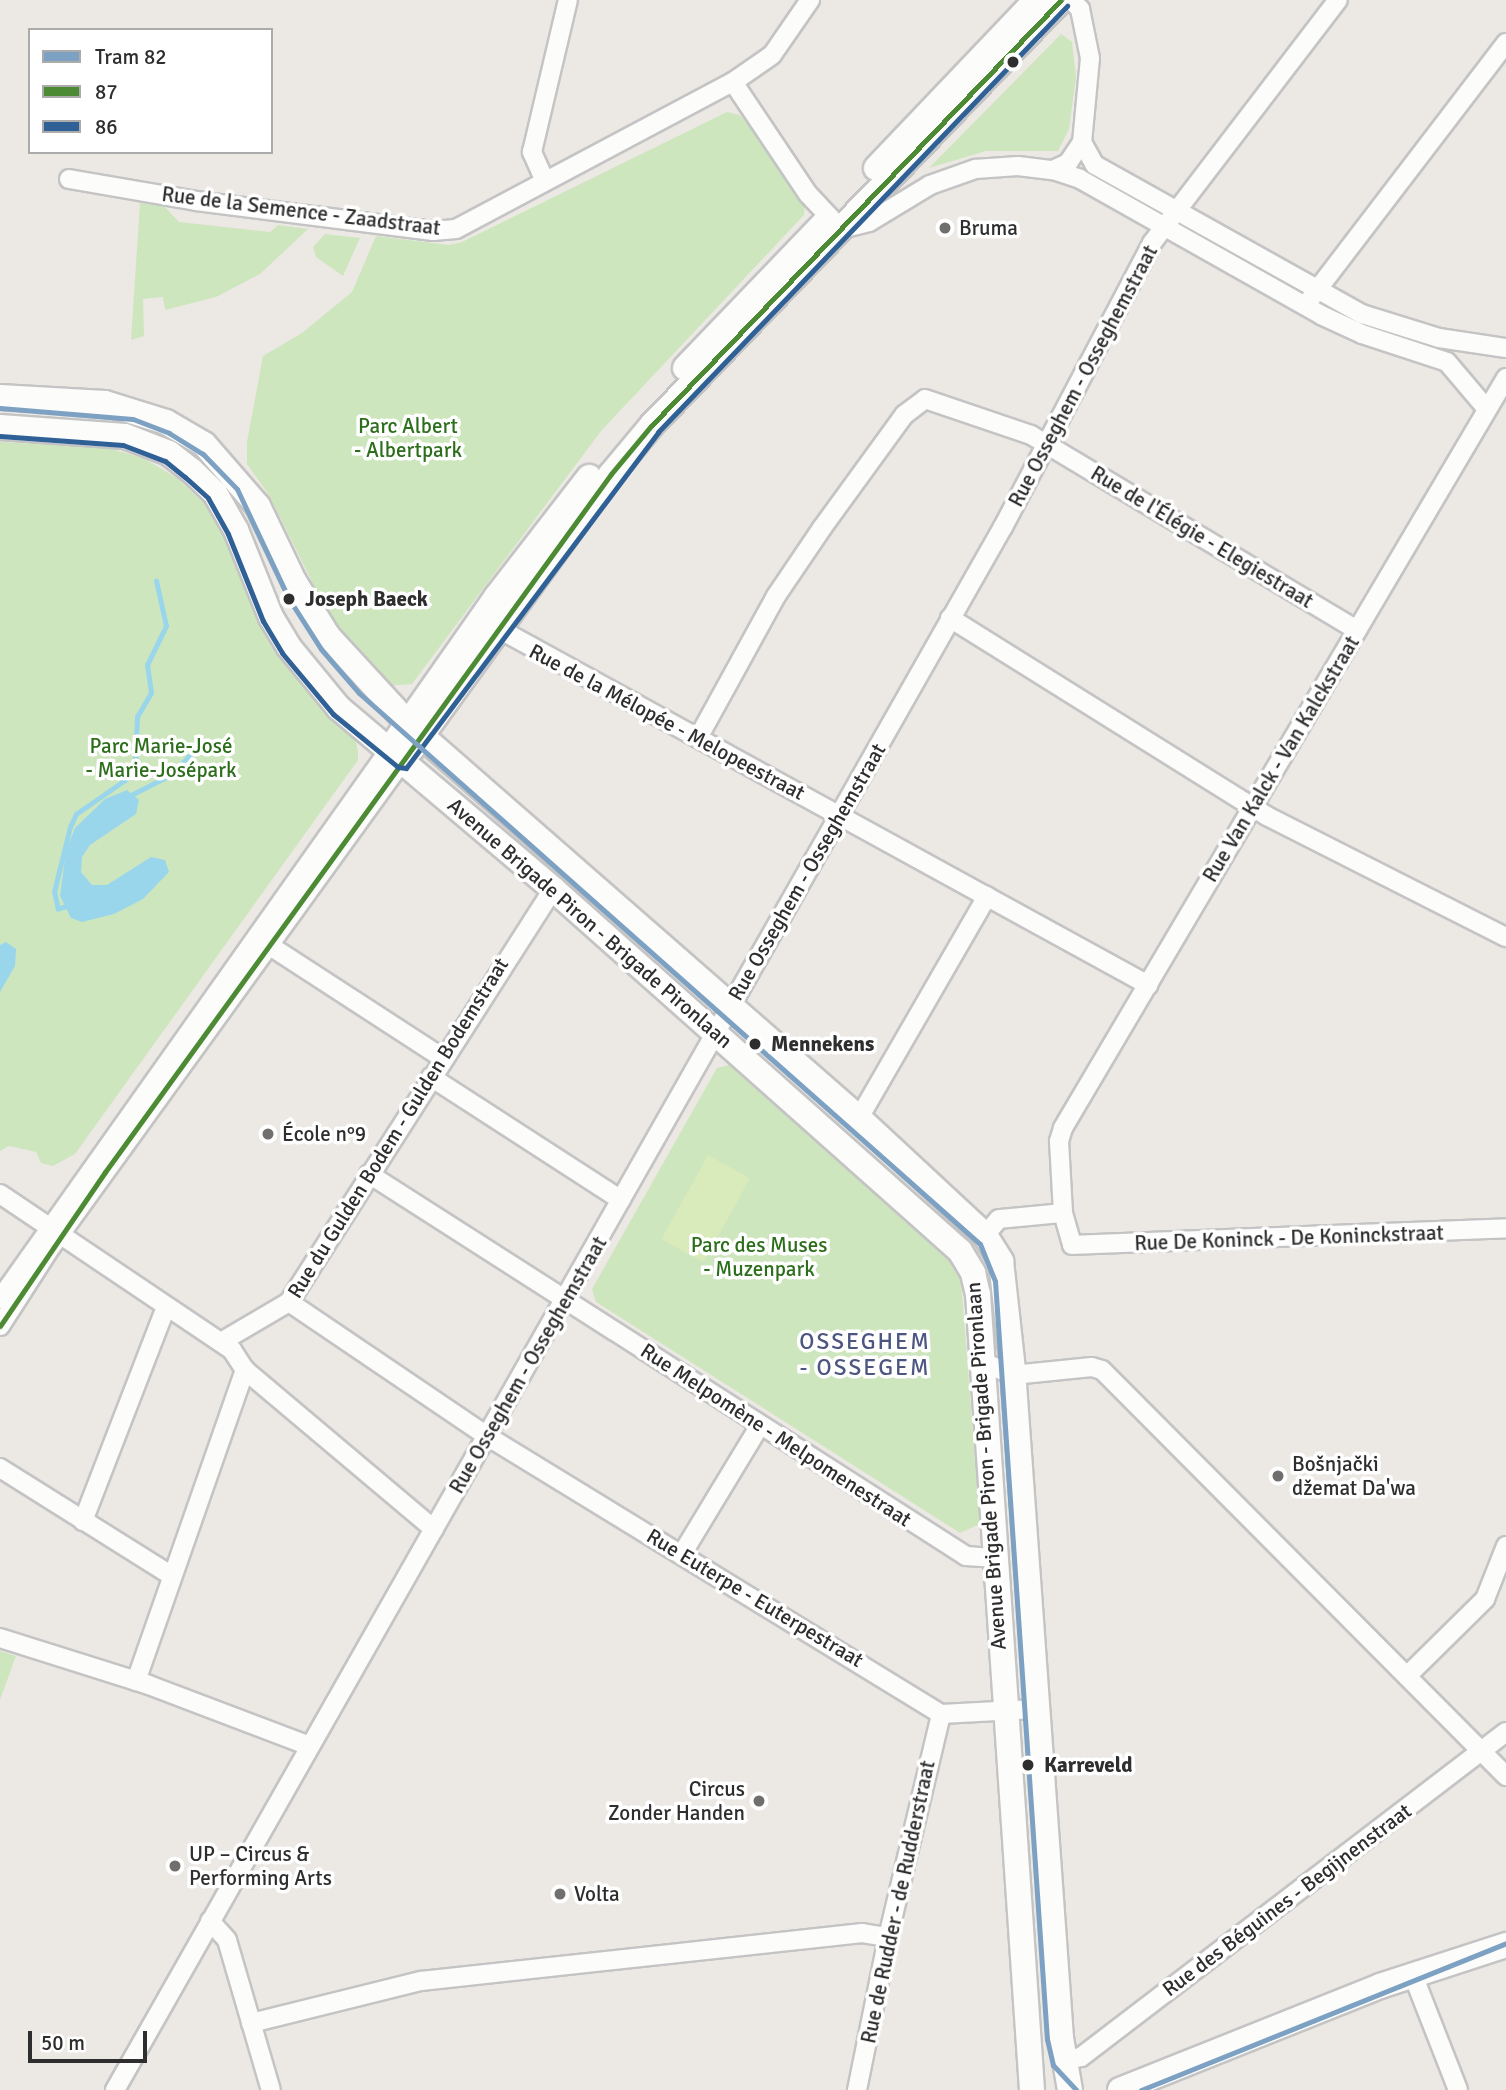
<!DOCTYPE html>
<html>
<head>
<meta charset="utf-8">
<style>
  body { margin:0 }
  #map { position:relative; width:1506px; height:2090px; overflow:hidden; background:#ece8e4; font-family:Signika,sans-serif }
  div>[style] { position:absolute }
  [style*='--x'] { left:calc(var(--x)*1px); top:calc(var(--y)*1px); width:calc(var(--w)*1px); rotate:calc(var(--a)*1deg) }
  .green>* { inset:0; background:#cee6be }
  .pitch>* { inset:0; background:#d9eabb; transform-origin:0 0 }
  .water>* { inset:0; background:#99d6ec }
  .stream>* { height:4.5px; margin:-2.25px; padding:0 2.25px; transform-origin:2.25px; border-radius:2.25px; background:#99d6ec }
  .roads { filter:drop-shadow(2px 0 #c5c4c5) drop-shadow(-2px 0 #c5c4c5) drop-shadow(0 2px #c5c4c5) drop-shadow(0 -2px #c5c4c5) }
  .street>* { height:18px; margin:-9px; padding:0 9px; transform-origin:9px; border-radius:9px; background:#fcfcfb }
  .secondary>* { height:24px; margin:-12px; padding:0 12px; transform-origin:12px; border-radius:12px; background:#fcfcfb }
  .bus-1>* { height:5px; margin:-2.5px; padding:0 2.5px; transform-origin:2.5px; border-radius:2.5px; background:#4c8b33 }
  .bus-2>* { height:5px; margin:-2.5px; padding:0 2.5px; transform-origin:2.5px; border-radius:2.5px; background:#306196 }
  .tram-1>* { height:5px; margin:-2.5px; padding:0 2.5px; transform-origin:2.5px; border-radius:2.5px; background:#7da1c2 }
  .dots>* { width:19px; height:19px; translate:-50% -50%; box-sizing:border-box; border:4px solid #fff; border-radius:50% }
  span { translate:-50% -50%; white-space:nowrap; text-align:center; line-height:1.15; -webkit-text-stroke:7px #fff; paint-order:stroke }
  .street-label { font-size:21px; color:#2e2e2e }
  .poi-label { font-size:21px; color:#2e2e2e }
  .left { translate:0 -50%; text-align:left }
  .right { translate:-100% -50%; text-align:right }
  .park-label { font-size:21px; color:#2c6e1b }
  .stop-label { font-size:21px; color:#2e2e2e; font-weight:700 }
  .neighbourhood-label { font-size:23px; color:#4d5680; letter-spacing:2px }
  .legend { position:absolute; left:28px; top:28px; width:245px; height:126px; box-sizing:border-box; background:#fff; border:2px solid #ababab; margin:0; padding:9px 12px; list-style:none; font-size:21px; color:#2e2e2e }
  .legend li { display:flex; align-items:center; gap:14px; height:35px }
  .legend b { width:35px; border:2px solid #ababab }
  .scale { position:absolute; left:28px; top:2031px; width:119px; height:32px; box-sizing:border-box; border:4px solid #2e2e2e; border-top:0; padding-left:9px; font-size:21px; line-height:24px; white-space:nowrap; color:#2e2e2e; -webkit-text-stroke:5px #fff; paint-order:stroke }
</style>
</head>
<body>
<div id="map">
  <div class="green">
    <div style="clip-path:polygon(1061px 34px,1072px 42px,1076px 77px,1069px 129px,1058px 151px,986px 151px,929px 168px)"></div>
    <div style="clip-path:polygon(727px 112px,740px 115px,759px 137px,805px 201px,804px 215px,601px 431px,412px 684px,386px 686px,329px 616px,269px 495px,247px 464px,247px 442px,263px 356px,302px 333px,352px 292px,376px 236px,449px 245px,462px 242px)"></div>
    <div style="clip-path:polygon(140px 203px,164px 206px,179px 222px,270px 232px,278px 225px,308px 229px,260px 274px,216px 297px,165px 310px,163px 297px,143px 299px,144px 336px,131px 340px)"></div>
    <div style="clip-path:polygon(325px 234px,360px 238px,343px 276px,316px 257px,313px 247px)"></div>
    <div style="clip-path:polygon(0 442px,108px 448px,143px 458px,177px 478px,210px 509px,355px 736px,358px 753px,358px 760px,75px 1154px,53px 1166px,41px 1163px,36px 1152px,9px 1146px,0 1151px)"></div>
    <div style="clip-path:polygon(730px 1065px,960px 1268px,980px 1524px,960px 1533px,596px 1302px,592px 1289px,717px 1068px)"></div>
    <div style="clip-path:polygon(0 1651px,16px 1656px,0 1700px)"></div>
  </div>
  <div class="pitch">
    <div style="left:708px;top:1155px;width:48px;height:96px;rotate:29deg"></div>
  </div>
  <div class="water">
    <div style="clip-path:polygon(127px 790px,139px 800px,136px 814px,90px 845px,82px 857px,81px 872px,92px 885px,107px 885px,151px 857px,165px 860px,169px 872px,143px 899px,114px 914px,82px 922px,71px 918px,60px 896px,66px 851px,75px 828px,105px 799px)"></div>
    <div style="clip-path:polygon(6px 942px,16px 949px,15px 966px,0 992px,0 945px)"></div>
  </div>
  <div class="stream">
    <div style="--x:175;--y:771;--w:22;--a:-47"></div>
    <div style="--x:133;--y:794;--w:37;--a:-27"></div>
    <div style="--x:65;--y:907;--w:7;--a:164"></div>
    <div style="--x:58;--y:909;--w:17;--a:-103"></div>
    <div style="--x:54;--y:892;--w:67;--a:-76.2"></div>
    <div style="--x:70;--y:827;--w:14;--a:-65"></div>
    <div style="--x:76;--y:814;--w:63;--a:-34.7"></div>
    <div style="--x:128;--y:778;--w:16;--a:-63"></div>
    <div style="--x:135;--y:764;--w:47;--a:-87.6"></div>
    <div style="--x:137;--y:717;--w:28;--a:-60"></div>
    <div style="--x:151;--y:693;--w:28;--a:-98"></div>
    <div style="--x:147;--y:665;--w:43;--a:-64"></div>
    <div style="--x:166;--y:626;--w:46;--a:-102.5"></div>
  </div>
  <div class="roads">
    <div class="street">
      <div style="--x:1071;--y:0;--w:13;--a:45"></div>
      <div style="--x:1080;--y:9;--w:50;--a:78.5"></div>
      <div style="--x:1090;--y:58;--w:84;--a:95.4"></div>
      <div style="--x:1082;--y:142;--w:26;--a:61"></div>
      <div style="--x:1095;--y:165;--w:306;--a:29.2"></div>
      <div style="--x:1362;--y:314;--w:81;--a:17.3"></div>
      <div style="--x:1439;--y:338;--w:68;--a:8.5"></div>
      <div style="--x:733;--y:82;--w:135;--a:56.2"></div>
      <div style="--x:808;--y:194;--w:48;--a:46.7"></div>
      <div style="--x:841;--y:229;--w:29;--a:-14"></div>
      <div style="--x:869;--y:222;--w:71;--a:-31.2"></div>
      <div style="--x:930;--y:185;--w:48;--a:-19.6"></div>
      <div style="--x:975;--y:169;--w:43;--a:-4"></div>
      <div style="--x:1018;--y:166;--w:35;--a:7"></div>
      <div style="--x:1053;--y:170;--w:28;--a:18"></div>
      <div style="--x:1080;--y:179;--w:277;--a:29.4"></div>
      <div style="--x:1321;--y:315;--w:45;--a:24.9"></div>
      <div style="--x:1362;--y:334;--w:89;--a:18.2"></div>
      <div style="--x:1447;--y:362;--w:60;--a:49.7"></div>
      <div style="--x:1053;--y:170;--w:17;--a:-25"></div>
      <div style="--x:1068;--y:163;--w:25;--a:-56"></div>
      <div style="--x:69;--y:179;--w:129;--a:9.8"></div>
      <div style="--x:196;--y:201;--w:239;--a:7.2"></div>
      <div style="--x:433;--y:231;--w:23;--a:-5"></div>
      <div style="--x:456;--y:229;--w:314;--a:-28"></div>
      <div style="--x:733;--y:82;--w:47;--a:-34.7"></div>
      <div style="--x:772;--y:55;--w:67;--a:-55.4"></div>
      <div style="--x:544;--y:179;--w:30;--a:-114"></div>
      <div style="--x:532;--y:152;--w:156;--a:-76.7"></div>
      <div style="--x:1311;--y:298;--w:321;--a:-52.6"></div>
      <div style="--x:1506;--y:378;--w:871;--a:120.57"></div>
      <div style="--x:1063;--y:1128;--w:14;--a:107"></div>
      <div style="--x:1059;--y:1141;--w:72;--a:86.8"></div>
      <div style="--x:1063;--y:1213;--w:33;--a:74"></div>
      <div style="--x:1072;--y:1245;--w:434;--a:-2.2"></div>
      <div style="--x:950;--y:618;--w:374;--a:32"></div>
      <div style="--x:1267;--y:816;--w:268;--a:26.9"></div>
      <div style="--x:490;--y:624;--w:751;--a:28.75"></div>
      <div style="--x:698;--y:738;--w:162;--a:-61.2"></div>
      <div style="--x:776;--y:596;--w:82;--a:-55.9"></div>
      <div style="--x:822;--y:528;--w:140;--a:-54"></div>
      <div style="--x:904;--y:415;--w:26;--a:-37"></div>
      <div style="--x:925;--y:399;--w:112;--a:18.8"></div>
      <div style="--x:1031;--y:435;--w:380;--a:30.9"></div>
      <div style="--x:261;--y:940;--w:217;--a:33"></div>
      <div style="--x:431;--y:1077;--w:226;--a:32.9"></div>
      <div style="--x:859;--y:1118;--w:256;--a:-60"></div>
      <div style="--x:369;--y:1174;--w:709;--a:32.61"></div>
      <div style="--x:966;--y:1556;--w:27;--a:4"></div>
      <div style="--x:0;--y:1194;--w:280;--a:33.9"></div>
      <div style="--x:232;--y:1350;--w:24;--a:57"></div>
      <div style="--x:245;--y:1370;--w:247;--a:40.1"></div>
      <div style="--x:985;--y:1235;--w:21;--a:-49"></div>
      <div style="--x:999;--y:1219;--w:64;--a:-5.4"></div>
      <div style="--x:0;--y:1299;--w:673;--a:-54.68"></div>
      <div style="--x:289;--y:1302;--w:239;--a:34.1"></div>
      <div style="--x:487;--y:1436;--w:532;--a:31.48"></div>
      <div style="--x:941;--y:1714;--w:94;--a:-3"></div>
      <div style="--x:0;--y:1326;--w:94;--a:-57.2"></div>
      <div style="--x:51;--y:1247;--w:601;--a:-54.14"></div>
      <div style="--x:221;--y:1342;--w:79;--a:-30.5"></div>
      <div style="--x:289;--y:1302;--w:490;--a:-57.4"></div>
      <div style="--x:981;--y:1361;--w:35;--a:24"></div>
      <div style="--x:1013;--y:1375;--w:79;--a:-5.8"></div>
      <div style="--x:1092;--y:1367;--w:10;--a:17"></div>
      <div style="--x:1102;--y:1370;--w:573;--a:45.14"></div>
      <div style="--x:0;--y:1468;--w:203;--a:32.1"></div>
      <div style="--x:83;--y:1521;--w:230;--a:-68.8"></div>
      <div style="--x:682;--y:1554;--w:151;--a:-58.8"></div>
      <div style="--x:0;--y:1638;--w:156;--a:17.5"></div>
      <div style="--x:149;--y:1685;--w:172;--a:20.8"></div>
      <div style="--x:1407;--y:1676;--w:110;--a:-44.6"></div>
      <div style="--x:1485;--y:1599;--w:57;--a:-68.4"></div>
      <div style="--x:136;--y:1681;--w:330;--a:-70.7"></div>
      <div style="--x:210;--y:1921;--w:25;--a:48"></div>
      <div style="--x:227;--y:1940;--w:156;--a:73.7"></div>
      <div style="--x:1413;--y:1975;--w:123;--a:68.6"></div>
      <div style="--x:251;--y:2023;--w:175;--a:-13.9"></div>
      <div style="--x:421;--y:1981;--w:444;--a:-6.2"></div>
      <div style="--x:862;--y:1933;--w:26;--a:9"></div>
      <div style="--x:1063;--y:2060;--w:18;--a:-9"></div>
      <div style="--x:1081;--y:2057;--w:535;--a:-37.41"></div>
      <div style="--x:115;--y:2090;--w:1798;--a:-60.4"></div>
      <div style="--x:1003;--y:527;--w:321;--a:-62.3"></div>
      <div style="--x:1152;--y:243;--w:306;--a:-52.6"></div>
      <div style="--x:857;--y:2090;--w:156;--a:-78.5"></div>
      <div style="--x:888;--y:1937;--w:229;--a:-76.6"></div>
    </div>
    <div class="secondary">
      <div style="--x:876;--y:168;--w:232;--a:-46.4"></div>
      <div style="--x:685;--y:368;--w:201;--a:-46.2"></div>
      <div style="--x:0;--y:397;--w:105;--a:3.3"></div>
      <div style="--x:105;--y:403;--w:64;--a:17.3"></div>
      <div style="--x:166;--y:422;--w:44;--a:30.1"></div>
      <div style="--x:204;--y:444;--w:82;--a:48.9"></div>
      <div style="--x:258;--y:506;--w:83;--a:64.4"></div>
      <div style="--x:294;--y:581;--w:65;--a:58.3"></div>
      <div style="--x:328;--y:636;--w:117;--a:47.4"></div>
      <div style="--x:0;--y:427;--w:125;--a:4.1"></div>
      <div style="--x:125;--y:436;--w:47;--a:21.1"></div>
      <div style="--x:169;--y:453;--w:28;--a:38"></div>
      <div style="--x:191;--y:470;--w:33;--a:44"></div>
      <div style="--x:215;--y:493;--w:43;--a:60.4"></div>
      <div style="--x:236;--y:530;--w:94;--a:68.1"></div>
      <div style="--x:271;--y:617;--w:35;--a:59"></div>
      <div style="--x:289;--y:647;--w:79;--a:50.7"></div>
      <div style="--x:339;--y:708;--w:280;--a:40.2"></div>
      <div style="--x:553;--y:889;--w:545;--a:41.65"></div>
      <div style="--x:960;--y:1251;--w:26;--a:59"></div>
      <div style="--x:973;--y:1273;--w:22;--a:77"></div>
      <div style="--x:978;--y:1294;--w:798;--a:86.12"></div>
      <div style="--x:422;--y:736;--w:580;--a:41.16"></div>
      <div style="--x:859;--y:1118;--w:172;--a:42.9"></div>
      <div style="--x:985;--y:1235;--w:31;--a:58"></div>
      <div style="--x:1001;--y:1261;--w:110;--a:83.7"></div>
      <div style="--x:1013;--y:1370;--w:670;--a:85.89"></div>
      <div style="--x:1061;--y:2038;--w:53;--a:80.2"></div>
      <div style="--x:412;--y:749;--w:339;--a:-54.1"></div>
      <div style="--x:611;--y:474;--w:62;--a:-50.2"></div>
      <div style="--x:651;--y:426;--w:591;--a:-46.1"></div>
      <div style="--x:389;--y:750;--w:187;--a:-55"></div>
      <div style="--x:496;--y:597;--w:152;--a:-52.2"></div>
      <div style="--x:1120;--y:2090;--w:280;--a:-21.8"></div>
      <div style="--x:1380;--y:1986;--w:133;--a:-18"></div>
    </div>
  </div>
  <div class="bus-1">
    <div style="--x:0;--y:1326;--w:186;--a:-55.7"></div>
    <div style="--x:105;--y:1172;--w:862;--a:-54.06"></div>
    <div style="--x:611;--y:474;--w:62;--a:-50.2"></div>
    <div style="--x:651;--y:426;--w:591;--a:-46.1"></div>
  </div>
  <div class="bus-2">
    <div style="--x:0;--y:436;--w:123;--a:4.2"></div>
    <div style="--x:123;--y:445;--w:45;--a:20.9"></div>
    <div style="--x:165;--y:461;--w:26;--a:39"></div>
    <div style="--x:185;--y:477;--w:31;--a:42"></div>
    <div style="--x:208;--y:498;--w:41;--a:60.9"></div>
    <div style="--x:228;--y:534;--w:94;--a:68.1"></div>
    <div style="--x:263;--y:621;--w:37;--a:59"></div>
    <div style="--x:282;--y:653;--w:80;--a:50.1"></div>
    <div style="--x:333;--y:714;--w:84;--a:39.2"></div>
    <div style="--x:398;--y:767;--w:8;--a:7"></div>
    <div style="--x:406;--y:768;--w:420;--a:-53.1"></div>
    <div style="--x:658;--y:432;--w:591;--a:-46.17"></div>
  </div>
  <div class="tram-1">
    <div style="--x:0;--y:408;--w:133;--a:4.7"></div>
    <div style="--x:133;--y:419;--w:39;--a:21"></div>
    <div style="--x:169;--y:433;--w:40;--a:32"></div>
    <div style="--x:203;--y:454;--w:49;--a:45.8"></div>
    <div style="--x:237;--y:489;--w:122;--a:64.7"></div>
    <div style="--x:289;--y:599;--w:59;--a:57.4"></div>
    <div style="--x:321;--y:649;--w:58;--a:49.2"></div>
    <div style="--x:359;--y:693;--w:830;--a:41.58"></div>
    <div style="--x:980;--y:1244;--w:40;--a:68"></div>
    <div style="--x:995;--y:1281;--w:760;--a:86.08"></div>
    <div style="--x:1047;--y:2039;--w:27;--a:77"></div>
    <div style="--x:1053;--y:2065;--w:34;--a:47"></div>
    <div style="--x:1141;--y:2090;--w:393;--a:-21.9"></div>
  </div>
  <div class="dots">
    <div style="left:1013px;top:62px;background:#2e2e2e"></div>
    <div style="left:945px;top:228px;background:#706f6e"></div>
    <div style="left:289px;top:599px;background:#2e2e2e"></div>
    <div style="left:755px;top:1044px;background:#2e2e2e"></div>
    <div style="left:268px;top:1134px;background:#706f6e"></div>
    <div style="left:1278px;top:1476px;background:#706f6e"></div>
    <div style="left:1028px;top:1765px;background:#2e2e2e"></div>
    <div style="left:759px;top:1801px;background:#706f6e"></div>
    <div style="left:175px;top:1866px;background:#706f6e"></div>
    <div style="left:560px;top:1894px;background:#706f6e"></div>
  </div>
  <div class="street-label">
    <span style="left:301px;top:211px;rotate:7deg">Rue de la Semence - Zaadstraat</span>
    <span style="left:1083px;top:376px;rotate:-62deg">Rue Osseghem - Osseghemstraat</span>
    <span style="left:1202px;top:537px;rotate:31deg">Rue de l'Élégie - Elegiestraat</span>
    <span style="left:667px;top:722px;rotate:28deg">Rue de la Mélopée - Melopeestraat</span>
    <span style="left:1281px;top:759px;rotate:-59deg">Rue Van Kalck - Van Kalckstraat</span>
    <span style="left:807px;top:872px;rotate:-60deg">Rue Osseghem - Osseghemstraat</span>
    <span style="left:590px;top:923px;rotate:41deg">Avenue Brigade Piron - Brigade Pironlaan</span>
    <span style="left:398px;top:1128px;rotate:-58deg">Rue du Gulden Bodem - Gulden Bodemstraat</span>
    <span style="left:1289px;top:1238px;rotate:-2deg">Rue De Koninck - De Koninckstraat</span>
    <span style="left:528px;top:1365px;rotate:-60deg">Rue Osseghem - Osseghemstraat</span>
    <span style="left:776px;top:1435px;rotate:33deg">Rue Melpomène - Melpomenestraat</span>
    <span style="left:986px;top:1466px;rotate:-94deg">Avenue Brigade Piron - Brigade Pironlaan</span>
    <span style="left:755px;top:1598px;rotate:31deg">Rue Euterpe - Euterpestraat</span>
    <span style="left:1287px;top:1900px;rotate:-37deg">Rue des Béguines - Begijnenstraat</span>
    <span style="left:898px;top:1902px;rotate:-78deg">Rue de Rudder - de Rudderstraat</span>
  </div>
  <div class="poi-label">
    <span class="left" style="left:959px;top:228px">Bruma</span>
    <span class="left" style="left:282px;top:1134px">École n°9</span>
    <span class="left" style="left:1292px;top:1476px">Bošnjački<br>džemat Da'wa</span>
    <span class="right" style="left:745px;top:1801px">Circus<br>Zonder Handen</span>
    <span class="left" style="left:189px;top:1866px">UP – Circus &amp;<br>Performing Arts</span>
    <span class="left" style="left:574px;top:1894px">Volta</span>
  </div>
  <div class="park-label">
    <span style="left:408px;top:438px">Parc Albert<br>- Albertpark</span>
    <span style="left:161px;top:758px">Parc Marie-José<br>- Marie-Josépark</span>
    <span style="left:759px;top:1257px">Parc des Muses<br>- Muzenpark</span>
  </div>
  <div class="stop-label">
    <span class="left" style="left:305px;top:599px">Joseph Baeck</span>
    <span class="left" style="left:771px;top:1044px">Mennekens</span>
    <span class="left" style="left:1044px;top:1765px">Karreveld</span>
  </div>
  <div class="neighbourhood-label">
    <span style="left:865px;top:1355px">OSSEGHEM<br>- OSSEGEM</span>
  </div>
  <ul class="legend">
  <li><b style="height:9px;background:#7da1c2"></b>Tram 82</li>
  <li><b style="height:9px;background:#4c8b33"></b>87</li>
  <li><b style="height:9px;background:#306196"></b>86</li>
  </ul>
  <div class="scale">50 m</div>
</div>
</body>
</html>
